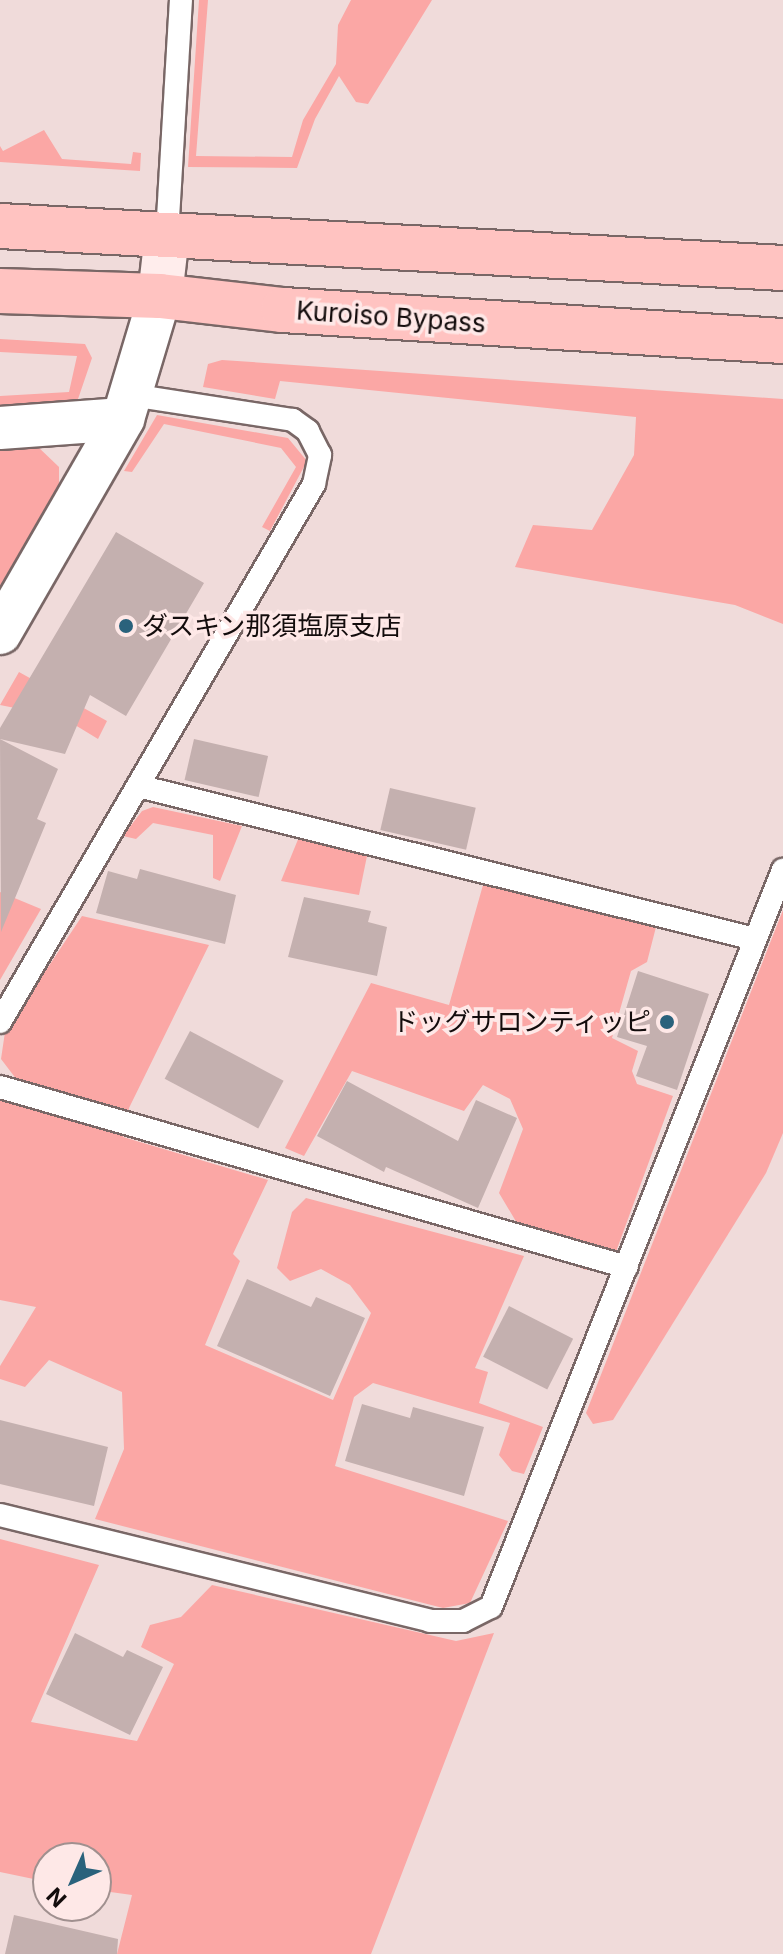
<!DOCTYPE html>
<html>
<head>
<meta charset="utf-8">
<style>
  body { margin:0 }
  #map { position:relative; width:783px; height:1954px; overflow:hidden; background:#f0dbda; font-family:Inter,"Noto Sans JP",sans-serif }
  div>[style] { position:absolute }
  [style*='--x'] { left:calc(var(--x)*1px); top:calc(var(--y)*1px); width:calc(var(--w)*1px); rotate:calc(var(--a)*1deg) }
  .green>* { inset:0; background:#fba7a5 }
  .building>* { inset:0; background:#c4b0af; transform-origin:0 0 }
  .roads { filter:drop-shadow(2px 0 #796766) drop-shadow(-2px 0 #796766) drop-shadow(0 2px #796766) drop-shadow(0 -2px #796766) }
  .lane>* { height:22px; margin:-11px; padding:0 11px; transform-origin:11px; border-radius:11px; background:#fff }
  .street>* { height:42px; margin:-21px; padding:0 21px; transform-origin:21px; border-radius:21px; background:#fff }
  .secondary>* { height:44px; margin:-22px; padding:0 22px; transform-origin:22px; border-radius:22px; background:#ffedec }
  .highway>* { height:44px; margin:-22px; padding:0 22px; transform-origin:22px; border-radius:22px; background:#ffc3c1 }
  .dots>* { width:22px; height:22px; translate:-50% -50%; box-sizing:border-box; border:4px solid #fee8e7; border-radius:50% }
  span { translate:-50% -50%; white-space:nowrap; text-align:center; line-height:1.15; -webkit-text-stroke:7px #fee8e7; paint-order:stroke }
  .street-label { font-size:26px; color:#130c0c }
  .poi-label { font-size:26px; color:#130c0c }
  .left { translate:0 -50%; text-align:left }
  .right { translate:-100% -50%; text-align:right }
  .north { position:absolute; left:32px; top:1842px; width:80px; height:80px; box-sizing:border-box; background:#fee8e7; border:2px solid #a0908f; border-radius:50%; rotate:225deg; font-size:22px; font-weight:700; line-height:32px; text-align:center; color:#130c0c }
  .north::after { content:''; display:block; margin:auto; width:28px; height:36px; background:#2a627c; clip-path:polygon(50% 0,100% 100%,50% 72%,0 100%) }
</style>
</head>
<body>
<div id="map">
  <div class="green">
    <div style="clip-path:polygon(199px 0,208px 0,196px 156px,292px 157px,303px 120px,336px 64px,338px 25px,351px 0,432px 0,368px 104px,356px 102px,339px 76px,315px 119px,297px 168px,188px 167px)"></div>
    <div style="clip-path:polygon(44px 130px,62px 159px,131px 164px,133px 152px,141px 153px,140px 171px,0 162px,0 146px,3px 151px)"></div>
    <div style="clip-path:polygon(0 339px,85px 344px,92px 358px,77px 402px,0 406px,0 396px,69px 392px,77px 356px,0 352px)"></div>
    <div style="clip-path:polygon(222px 360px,783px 399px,783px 624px,735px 605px,515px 567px,533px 525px,592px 530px,634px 455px,636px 417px,280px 381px,275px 399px,203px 387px,208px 364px)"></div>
    <div style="clip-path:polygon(157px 415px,288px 438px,307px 461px,270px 531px,262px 527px,296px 467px,281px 448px,164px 424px,132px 472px,124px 471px)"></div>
    <div style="clip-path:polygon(36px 445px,59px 467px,59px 502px,0 604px,0 448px)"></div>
    <div style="clip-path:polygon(19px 672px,107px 721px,98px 739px,39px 703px,20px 709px,0 705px)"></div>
    <div style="clip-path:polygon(153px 807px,242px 826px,220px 881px,213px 878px,213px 835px,153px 823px,136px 839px,123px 836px,142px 811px)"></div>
    <div style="clip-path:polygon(299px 837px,367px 856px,359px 895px,281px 881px)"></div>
    <div style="clip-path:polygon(483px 885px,656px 927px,647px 962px,631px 971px,612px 1038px,638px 1051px,632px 1071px,637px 1084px,673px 1096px,610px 1268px,586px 1270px,533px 1250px,499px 1193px,523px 1129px,510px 1099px,483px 1085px,464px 1111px,352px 1071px,304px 1156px,285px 1148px,371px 983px,449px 1005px)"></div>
    <div style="clip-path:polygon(0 892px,41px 909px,0 980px)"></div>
    <div style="clip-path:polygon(783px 910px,783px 1133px,766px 1173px,613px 1420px,593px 1424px,586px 1413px)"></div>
    <div style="clip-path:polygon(82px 916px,209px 945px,129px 1108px,123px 1137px,268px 1180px,233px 1254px,240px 1261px,205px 1345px,333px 1400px,371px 1313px,350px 1285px,321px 1269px,290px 1281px,277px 1268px,292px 1212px,306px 1198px,524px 1256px,475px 1368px,488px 1372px,479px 1403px,543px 1427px,524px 1474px,512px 1471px,499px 1455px,510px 1423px,373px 1383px,354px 1397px,335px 1466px,508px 1521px,470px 1603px,443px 1608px,95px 1519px,124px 1449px,122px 1392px,49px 1360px,25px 1387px,0 1379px,0 1366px,36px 1307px,0 1300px,0 1097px,12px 1100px,17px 1080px,1px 1059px,5px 1032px)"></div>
    <div style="clip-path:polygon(0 1539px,99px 1565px,31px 1722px,137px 1741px,174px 1664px,141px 1647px,150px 1625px,181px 1617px,212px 1585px,456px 1641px,494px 1633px,371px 1954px,117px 1954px,132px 1895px,96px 1890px,96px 1858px,48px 1858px,48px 1882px,0 1872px)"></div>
  </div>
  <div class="building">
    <div style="clip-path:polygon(116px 532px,204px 583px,126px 716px,90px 695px,65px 754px,0 739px,0 728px)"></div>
    <div style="clip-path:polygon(0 739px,58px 769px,37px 819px,46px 823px,1px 932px)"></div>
    <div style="left:194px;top:739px;width:76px;height:42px;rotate:13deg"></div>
    <div style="left:390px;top:788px;width:88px;height:43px;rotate:13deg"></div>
    <div style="clip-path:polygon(140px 869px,236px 895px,225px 944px,96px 913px,108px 871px,137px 879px)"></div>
    <div style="clip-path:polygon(304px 897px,371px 911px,368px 922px,387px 927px,377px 976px,288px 957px)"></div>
    <div style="clip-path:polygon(638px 971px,709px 994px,677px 1090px,636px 1076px,647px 1046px,617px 1037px)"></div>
    <div style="left:190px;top:1031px;width:106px;height:54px;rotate:28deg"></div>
    <div style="clip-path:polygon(347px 1081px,458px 1141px,476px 1100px,517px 1118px,478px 1208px,386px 1167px,384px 1172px,317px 1136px)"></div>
    <div style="clip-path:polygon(247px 1279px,311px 1307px,316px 1297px,365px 1318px,330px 1396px,217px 1346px)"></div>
    <div style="left:509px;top:1306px;width:72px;height:57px;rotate:27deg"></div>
    <div style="clip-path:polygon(362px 1404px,410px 1418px,413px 1407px,484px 1427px,464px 1496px,345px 1461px)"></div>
    <div style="clip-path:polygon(0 1420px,108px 1447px,94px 1506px,0 1484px)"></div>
    <div style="clip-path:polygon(75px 1633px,123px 1657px,127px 1650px,163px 1667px,130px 1735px,46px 1694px)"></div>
    <div style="clip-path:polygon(14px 1915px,118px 1939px,117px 1954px,5px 1954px)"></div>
  </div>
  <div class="roads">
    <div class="lane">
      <div style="--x:167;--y:235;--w:235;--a:-86.6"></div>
      <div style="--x:138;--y:786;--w:636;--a:13.93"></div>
      <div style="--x:0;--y:1022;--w:623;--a:-59.73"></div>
      <div style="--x:314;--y:484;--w:30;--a:-78"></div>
      <div style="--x:320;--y:455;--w:27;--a:-117"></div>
      <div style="--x:308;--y:431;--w:19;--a:-144"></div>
      <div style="--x:293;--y:420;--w:163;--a:-171.2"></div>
      <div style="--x:0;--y:1087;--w:652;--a:16.02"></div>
      <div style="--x:0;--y:1515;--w:443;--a:13.8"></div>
      <div style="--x:430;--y:1621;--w:33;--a:0"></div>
      <div style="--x:463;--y:1621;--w:31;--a:-27"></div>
      <div style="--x:491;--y:1607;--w:793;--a:-68.39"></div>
    </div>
    <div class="street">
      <div style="--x:0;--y:428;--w:123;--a:-4.2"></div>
      <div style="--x:0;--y:633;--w:247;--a:-60.1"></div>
      <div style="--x:123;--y:419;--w:128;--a:-73.3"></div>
    </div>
    <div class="secondary">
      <div style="--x:160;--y:296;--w:61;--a:-83.5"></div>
    </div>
    <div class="highway">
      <div style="--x:0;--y:226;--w:784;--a:3.07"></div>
      <div style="--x:0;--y:291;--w:160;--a:1.8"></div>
      <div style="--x:160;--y:296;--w:124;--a:6.5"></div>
      <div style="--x:283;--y:310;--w:501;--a:3.55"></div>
    </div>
  </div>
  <div class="dots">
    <div style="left:126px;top:626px;background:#2a627c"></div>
    <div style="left:667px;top:1022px;background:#2a627c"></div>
  </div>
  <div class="street-label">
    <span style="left:391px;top:317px;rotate:4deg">Kuroiso Bypass</span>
  </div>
  <div class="poi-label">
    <span class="left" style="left:142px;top:626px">ダスキン那須塩原支店</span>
    <span class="right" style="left:651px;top:1022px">ドッグサロンティッピ</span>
  </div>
  <div class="north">N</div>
</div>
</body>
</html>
